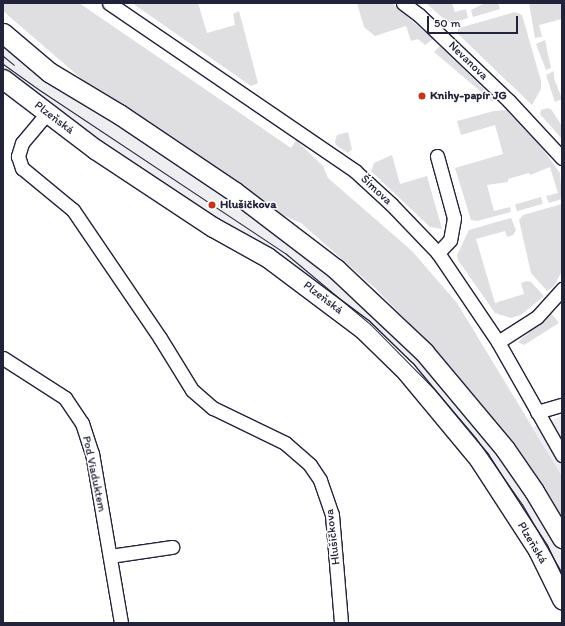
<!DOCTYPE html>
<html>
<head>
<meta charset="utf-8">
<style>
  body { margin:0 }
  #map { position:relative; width:565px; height:626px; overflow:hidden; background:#fff; font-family:Itim,sans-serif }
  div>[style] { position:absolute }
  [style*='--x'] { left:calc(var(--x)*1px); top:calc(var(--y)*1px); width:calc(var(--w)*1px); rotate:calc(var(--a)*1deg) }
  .built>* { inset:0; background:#eeeef1 }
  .green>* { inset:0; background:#dfdfe2; transform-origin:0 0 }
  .roads { filter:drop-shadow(1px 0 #22223b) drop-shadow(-1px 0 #22223b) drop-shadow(0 1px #22223b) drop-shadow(0 -1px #22223b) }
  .minor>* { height:13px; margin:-6.5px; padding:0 6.5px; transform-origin:6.5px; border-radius:6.5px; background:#fff }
  .secondary>* { height:19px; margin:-9.5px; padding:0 9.5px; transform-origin:9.5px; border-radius:9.5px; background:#fff }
  .tram>* { height:1px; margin:-0.5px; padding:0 0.5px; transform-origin:0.5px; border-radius:0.5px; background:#22223b }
  .dots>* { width:11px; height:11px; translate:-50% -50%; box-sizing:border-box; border:2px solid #fff; border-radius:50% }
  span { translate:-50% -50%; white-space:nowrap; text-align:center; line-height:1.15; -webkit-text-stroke:3px #fff; paint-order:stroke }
  .street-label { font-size:12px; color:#22223b }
  .poi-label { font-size:12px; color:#22223b; font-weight:700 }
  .left { translate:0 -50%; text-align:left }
  .frame { position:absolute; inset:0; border:4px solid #22223b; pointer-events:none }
  .scale { position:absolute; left:427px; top:16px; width:91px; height:18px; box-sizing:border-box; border:2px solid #22223b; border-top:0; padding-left:5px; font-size:12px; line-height:14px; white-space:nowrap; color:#22223b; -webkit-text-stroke:3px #fff; paint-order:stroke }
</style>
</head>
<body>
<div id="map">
  <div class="built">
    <div style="clip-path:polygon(3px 44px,51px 81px,234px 202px,320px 267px,407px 346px,501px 458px,542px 519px,562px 555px,562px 582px,423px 381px,3px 71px)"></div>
    <div style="clip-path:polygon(562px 416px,562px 476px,533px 427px)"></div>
  </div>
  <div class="green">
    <div style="clip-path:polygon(3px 3px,79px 3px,291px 148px,296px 140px,323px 166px,328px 178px,412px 251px,457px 303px,562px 476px,562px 526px,489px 416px,440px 355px,377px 290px,301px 223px,276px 212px,98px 93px,3px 11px)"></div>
    <div style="clip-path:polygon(132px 3px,198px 3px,207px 33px,235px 25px,233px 14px,239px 11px,258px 83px,251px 86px)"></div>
    <div style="clip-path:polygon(357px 3px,392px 3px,433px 39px,425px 45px,418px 39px,411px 41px,406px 26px,375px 36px,364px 27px)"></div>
    <div style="clip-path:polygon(426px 3px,452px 3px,455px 12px,466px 9px,468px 18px,452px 23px,446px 21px)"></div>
    <div style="clip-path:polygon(485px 3px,498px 3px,500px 9px,473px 17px,471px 10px)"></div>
    <div style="clip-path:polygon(529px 3px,562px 3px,562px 19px,539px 25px,542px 36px,544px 36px,535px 38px)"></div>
    <div style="clip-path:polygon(515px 12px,522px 15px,541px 81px,541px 89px,532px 105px,457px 33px,459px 28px)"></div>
    <div style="clip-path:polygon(545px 40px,551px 68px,553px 67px,546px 70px,536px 44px)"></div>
    <div style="clip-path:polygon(440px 46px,494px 99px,493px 102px,434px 52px)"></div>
    <div style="clip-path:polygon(554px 71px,554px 78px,562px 99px,555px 102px,546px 75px)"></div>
    <div style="clip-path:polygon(547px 108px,551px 109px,562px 126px,562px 139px,540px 114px,541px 110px)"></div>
    <div style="clip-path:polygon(506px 110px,542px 148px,560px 173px,562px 199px,549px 203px,546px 196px,558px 193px,550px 167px,530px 175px,529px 173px,508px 179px,508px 182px,487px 185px,494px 211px,510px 207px,511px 212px,477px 221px,471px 220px,455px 168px,503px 154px,495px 125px,461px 135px,457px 121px,494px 111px)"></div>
    <div style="clip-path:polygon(348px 132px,352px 149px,348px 153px,336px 145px,335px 141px,337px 135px)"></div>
    <div style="clip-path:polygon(392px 155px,400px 184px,427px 176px,442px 229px,430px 227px,371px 171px,374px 163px)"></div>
    <div style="left:541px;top:197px;width:7px;height:27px;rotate:74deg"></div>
    <div style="clip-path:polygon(562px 204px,562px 271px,554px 286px,547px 291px,531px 273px,519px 220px,523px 215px)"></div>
    <div style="clip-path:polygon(511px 218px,516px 230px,513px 235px,507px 237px,505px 231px,476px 239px,495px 303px,524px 294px,521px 283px,527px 281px,531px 282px,544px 296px,521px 315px,511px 318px,495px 313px,458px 260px,457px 255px,469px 230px)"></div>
    <div style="clip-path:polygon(551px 313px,559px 323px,524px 345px,518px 342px)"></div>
  </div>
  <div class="roads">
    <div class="minor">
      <div style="--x:109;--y:3;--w:298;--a:34.3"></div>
      <div style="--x:355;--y:171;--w:49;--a:42.5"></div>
      <div style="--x:391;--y:204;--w:68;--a:46.2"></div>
      <div style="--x:438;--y:253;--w:107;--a:56"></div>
      <div style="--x:498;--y:342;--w:130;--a:60.5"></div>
      <div style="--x:403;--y:3;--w:20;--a:37"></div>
      <div style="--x:419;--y:15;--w:124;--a:43.7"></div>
      <div style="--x:509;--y:101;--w:78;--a:47.1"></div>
      <div style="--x:48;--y:112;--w:40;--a:130"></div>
      <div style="--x:22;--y:143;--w:14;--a:107"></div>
      <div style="--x:18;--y:156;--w:13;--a:72"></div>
      <div style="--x:22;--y:168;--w:66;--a:39.5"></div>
      <div style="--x:73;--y:210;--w:155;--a:55.8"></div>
      <div style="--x:160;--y:338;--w:61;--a:58.4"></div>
      <div style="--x:192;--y:390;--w:28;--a:41"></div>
      <div style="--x:213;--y:408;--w:80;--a:25.9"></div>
      <div style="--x:285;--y:443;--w:33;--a:41"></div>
      <div style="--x:310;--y:465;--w:18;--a:56"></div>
      <div style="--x:320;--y:480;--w:37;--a:71"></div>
      <div style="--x:332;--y:515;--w:108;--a:85.2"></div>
      <div style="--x:437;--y:156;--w:64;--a:74.7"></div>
      <div style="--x:454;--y:218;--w:22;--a:100"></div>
      <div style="--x:450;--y:240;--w:18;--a:133"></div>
      <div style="--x:498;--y:342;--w:46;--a:-32.7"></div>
      <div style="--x:537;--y:317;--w:38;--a:-48"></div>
      <div style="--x:3;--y:358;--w:74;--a:32.8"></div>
      <div style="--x:65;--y:398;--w:30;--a:56"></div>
      <div style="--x:82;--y:423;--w:32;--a:72"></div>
      <div style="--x:92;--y:453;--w:172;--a:80.3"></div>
      <div style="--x:537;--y:412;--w:26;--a:-16"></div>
      <div style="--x:110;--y:556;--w:63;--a:-8.3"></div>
    </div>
    <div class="secondary">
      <div style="--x:3;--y:33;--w:60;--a:40.3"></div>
      <div style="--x:49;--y:72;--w:82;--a:31"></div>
      <div style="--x:119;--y:114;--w:140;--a:33.9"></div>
      <div style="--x:235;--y:192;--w:127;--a:37.3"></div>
      <div style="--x:336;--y:269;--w:121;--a:43.3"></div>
      <div style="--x:424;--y:352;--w:126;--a:50.1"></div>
      <div style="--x:505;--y:449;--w:51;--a:55.4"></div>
      <div style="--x:534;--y:491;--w:55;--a:59.2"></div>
      <div style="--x:3;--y:79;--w:116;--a:37.3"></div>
      <div style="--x:95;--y:149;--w:141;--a:33.5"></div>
      <div style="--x:213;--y:227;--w:62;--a:29.1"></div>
      <div style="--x:267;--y:257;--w:119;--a:36.8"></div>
      <div style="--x:362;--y:328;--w:62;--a:44.3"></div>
      <div style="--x:406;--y:371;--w:114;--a:50.3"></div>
      <div style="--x:479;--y:459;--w:108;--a:57"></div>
      <div style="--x:538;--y:550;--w:55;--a:63.9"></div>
    </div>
  </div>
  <div class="tram">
    <div style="--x:3;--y:56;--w:14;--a:39"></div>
    <div style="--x:3;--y:64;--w:43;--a:35.5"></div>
    <div style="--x:38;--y:89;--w:296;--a:33.6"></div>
    <div style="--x:285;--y:253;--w:111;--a:39.9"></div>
    <div style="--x:370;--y:324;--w:94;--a:45.4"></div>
    <div style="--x:436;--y:391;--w:60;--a:49.7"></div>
    <div style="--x:475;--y:437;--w:82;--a:55"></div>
    <div style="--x:522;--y:504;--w:80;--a:59.9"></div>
  </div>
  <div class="dots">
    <div style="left:422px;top:96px;background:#c8321e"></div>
    <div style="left:212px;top:205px;background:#c8321e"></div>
  </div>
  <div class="street-label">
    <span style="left:468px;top:61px;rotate:44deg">Nevanova</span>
    <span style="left:54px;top:118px;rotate:37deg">Plzeňská</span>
    <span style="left:376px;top:190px;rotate:43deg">Šímova</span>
    <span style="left:323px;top:298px;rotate:37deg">Plzeňská</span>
    <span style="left:94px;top:474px;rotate:78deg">Pod Viaduktem</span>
    <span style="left:333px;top:537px;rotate:-97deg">Hlušičkova</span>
    <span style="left:532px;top:543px;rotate:59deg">Plzeňská</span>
  </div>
  <div class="poi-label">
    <span class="left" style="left:430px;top:96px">Knihy-papír JG</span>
    <span class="left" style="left:220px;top:205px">Hlušičkova</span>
  </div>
  <div class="frame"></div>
  <div class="scale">50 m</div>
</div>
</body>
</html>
